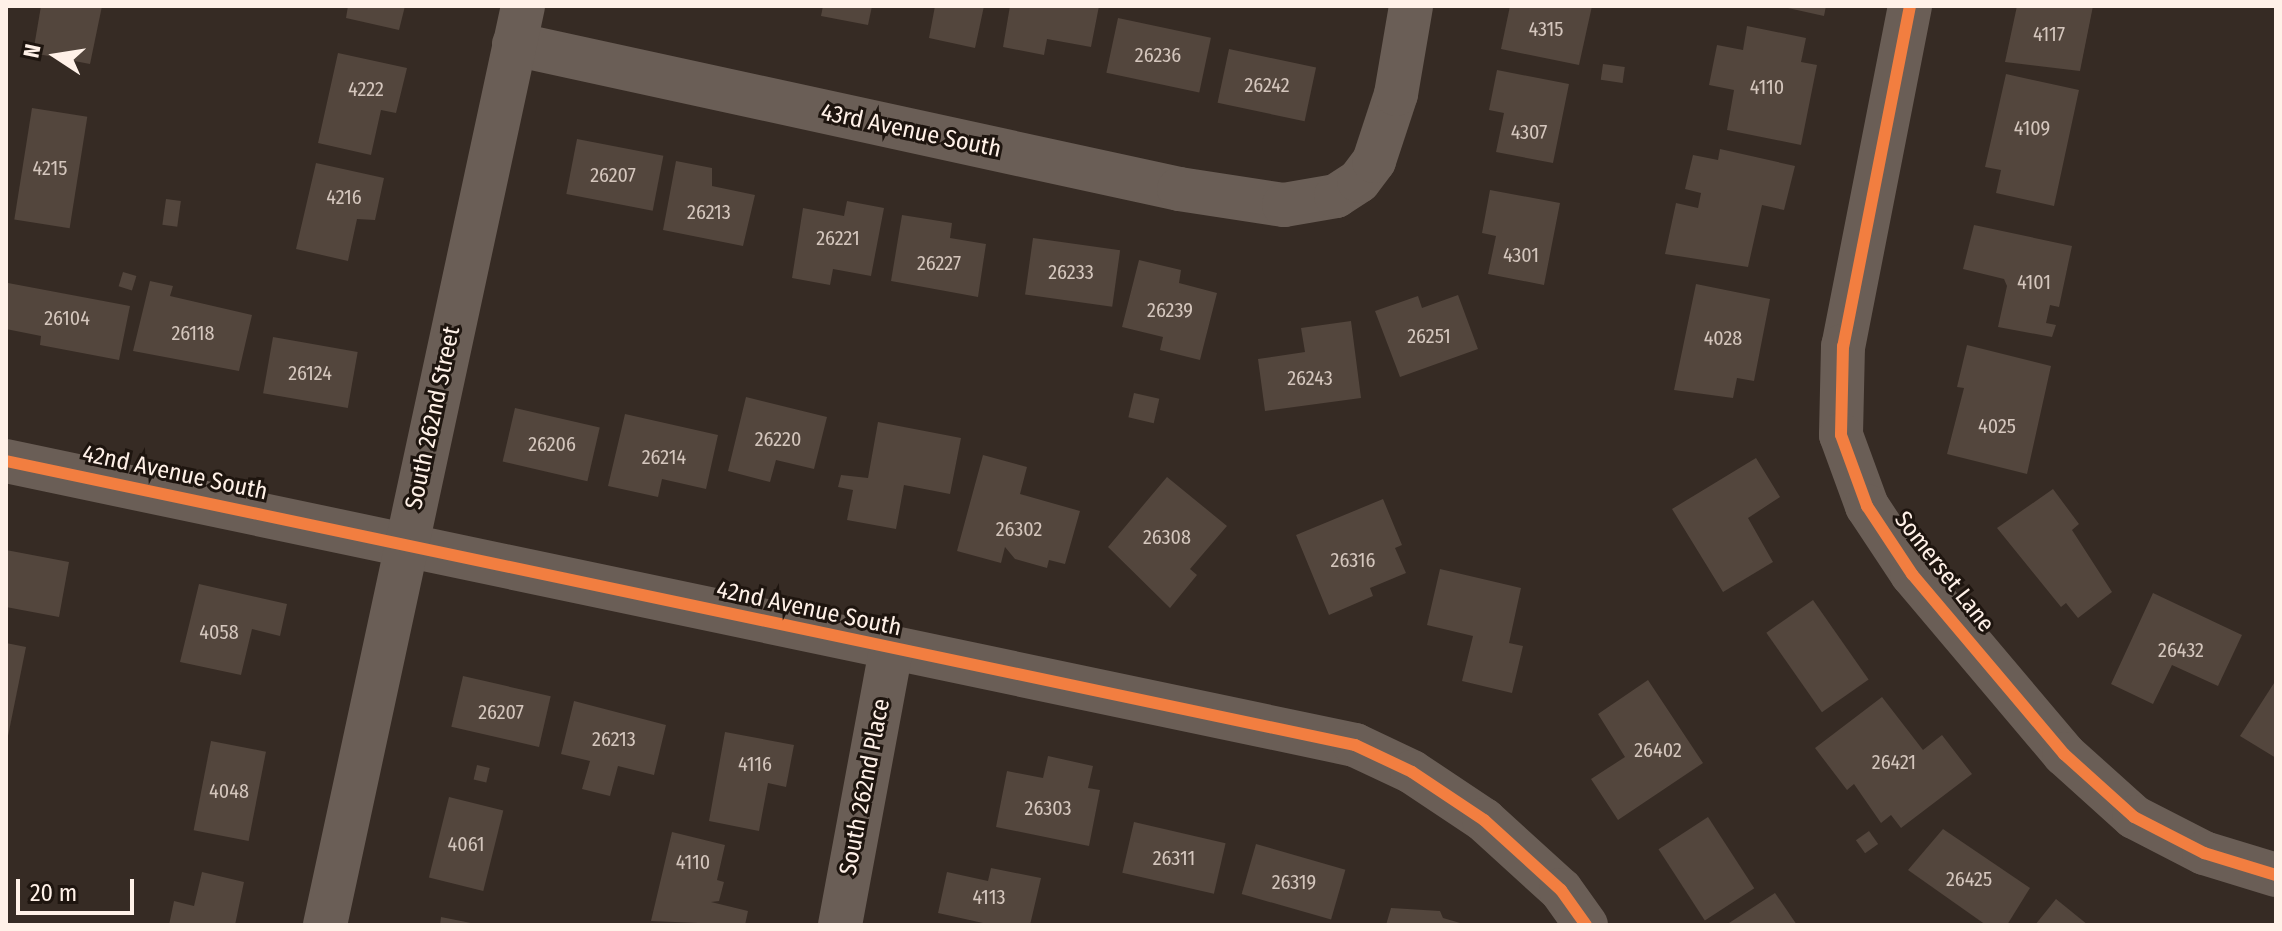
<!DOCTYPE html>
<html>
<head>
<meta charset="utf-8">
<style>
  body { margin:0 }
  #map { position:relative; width:2282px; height:931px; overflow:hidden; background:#362b24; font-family:"Fira Sans Condensed",sans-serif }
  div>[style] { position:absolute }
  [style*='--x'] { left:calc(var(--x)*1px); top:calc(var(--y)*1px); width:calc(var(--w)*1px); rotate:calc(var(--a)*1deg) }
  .building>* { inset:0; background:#53463d; transform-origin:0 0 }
  .minor>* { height:44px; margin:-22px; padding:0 22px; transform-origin:22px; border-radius:22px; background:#6a5e56 }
  .cycleway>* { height:12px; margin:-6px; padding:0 6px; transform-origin:6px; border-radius:6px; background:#f27e40 }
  span { translate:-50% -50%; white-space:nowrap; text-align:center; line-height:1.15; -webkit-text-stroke:6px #1e150f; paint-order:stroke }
  .number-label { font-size:20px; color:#d4c6bd }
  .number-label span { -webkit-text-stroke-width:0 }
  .street-label { font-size:24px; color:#fff1e8 }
  .frame { position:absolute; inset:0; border:8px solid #fff1e8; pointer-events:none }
  .north { position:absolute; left:16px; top:16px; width:80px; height:80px; -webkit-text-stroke:6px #1e150f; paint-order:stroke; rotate:282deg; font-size:22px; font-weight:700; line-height:32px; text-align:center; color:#fff1e8 }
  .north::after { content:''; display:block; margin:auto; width:28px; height:36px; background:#fff1e8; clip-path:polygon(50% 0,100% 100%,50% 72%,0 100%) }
  .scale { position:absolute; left:16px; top:879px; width:118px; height:36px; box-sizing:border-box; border:4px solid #fff1e8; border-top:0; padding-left:10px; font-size:24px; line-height:28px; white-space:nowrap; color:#fff1e8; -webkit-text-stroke:6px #1e150f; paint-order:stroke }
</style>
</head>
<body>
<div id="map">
  <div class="building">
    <div style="clip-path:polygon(41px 6px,102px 6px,90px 64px,33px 53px)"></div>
    <div style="clip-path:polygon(348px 6px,405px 6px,399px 30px,346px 18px)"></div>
    <div style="clip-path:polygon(823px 6px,872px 6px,868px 25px,821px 16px)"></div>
    <div style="clip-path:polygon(935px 6px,984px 6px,975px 48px,929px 38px)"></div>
    <div style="clip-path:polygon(1010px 6px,1099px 6px,1091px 47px,1047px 39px,1044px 55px,1003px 47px)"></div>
    <div style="clip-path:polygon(1510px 6px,1592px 6px,1579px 65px,1501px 49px)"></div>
    <div style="clip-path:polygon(1779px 6px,1826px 6px,1824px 16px)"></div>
    <div style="clip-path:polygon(2017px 6px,2093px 6px,2080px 71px,2005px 62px)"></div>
    <div style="left:1118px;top:18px;width:95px;height:56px;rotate:12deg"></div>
    <div style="clip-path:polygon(1747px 26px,1806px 38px,1801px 62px,1817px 65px,1801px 145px,1727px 130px,1734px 90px,1709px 85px,1717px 45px,1743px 50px)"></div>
    <div style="left:1229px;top:49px;width:89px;height:55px;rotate:12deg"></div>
    <div style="clip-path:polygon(338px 53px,407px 68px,396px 113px,381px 110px,371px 155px,318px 143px)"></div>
    <div style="left:1603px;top:64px;width:22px;height:16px;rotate:8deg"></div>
    <div style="clip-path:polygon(1497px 70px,1569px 84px,1553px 163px,1496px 152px,1504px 113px,1489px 110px)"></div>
    <div style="clip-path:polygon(2006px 74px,2079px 90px,2054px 206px,1996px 193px,2001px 170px,1985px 167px)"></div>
    <div style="left:32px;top:108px;width:56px;height:113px;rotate:9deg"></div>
    <div style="left:577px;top:139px;width:88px;height:56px;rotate:11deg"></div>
    <div style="clip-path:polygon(1720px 149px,1795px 166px,1784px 210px,1762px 205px,1748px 267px,1665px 254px,1676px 203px,1698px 208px,1701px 193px,1685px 189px,1693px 155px,1718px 160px)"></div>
    <div style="clip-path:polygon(676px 161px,712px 168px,712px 186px,755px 195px,743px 246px,663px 230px)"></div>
    <div style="clip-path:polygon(316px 163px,384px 178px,375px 220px,357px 219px,348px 261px,296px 249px)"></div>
    <div style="clip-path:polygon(1490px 190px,1560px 203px,1544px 285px,1488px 274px,1496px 236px,1482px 233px)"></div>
    <div style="left:166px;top:199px;width:15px;height:26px;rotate:8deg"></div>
    <div style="clip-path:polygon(847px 201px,884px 208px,871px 276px,833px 269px,830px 285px,792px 278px,803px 208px,844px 216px)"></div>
    <div style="clip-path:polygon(902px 215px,952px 223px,950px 238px,986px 244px,978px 297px,891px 281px)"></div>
    <div style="clip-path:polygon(1974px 225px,2072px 246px,2059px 307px,2050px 305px,2046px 323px,2056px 325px,2052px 337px,1998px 327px,2007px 286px,2004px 279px,1963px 269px)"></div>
    <div style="left:1033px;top:238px;width:88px;height:57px;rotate:8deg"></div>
    <div style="clip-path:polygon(1139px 260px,1181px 270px,1179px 283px,1217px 293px,1200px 360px,1160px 350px,1163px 337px,1122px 327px)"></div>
    <div style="left:123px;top:272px;width:14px;height:15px;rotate:17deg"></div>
    <div style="clip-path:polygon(150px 281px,173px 286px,170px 296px,252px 315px,239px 371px,133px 351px)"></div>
    <div style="clip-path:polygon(8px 283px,130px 306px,119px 360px,40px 345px,41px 336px,6px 329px)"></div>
    <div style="clip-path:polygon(1696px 284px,1770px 299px,1754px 381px,1737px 378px,1733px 398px,1674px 390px)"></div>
    <div style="clip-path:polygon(1458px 295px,1478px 349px,1400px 377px,1375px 311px,1418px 296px,1422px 308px)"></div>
    <div style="clip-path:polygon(1351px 321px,1361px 398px,1265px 411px,1258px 359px,1305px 352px,1301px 328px)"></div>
    <div style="left:273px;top:337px;width:86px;height:57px;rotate:10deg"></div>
    <div style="clip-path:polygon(1967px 345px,2051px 366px,2027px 474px,1947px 454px,1964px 388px,1957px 387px)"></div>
    <div style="left:1134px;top:393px;width:26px;height:25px;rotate:13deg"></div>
    <div style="clip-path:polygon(746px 397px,827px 417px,814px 469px,776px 460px,770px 482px,728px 471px)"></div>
    <div style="left:515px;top:408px;width:87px;height:55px;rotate:13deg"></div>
    <div style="clip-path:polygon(625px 414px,718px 435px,706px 489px,662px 479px,658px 497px,608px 486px)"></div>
    <div style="clip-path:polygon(878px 422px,961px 438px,950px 494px,904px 485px,896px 529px,847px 520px,853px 490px,838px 487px,841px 475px,868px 478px)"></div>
    <div style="clip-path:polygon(983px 455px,1027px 467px,1020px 494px,1080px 511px,1065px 564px,1049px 560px,1047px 568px,1015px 559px,1005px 547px,1001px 563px,957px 551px)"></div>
    <div style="clip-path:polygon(1756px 458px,1780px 497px,1748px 518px,1773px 562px,1723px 592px,1672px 509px)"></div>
    <div style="clip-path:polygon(1167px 477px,1227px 526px,1190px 569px,1197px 575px,1170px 608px,1108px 547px)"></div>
    <div style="clip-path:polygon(2053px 489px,2079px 524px,2072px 530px,2112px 592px,2078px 618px,2066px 603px,2061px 607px,1997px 528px)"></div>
    <div style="clip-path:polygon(1383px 499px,1402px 545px,1395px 548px,1406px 573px,1370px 588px,1373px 596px,1329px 615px,1296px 535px)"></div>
    <div style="clip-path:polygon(6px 550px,69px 562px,59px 617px,6px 607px)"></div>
    <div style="clip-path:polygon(1440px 569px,1521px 588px,1509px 643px,1523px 646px,1512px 693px,1462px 681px,1473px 636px,1427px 625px)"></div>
    <div style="clip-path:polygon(199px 584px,287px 604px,280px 636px,252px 629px,241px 675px,180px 662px)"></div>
    <div style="clip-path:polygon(2153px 593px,2242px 635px,2218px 686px,2172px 665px,2153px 704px,2111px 684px)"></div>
    <div style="left:1813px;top:600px;width:97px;height:57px;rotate:55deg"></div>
    <div style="clip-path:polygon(6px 643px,26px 647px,7px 741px,6px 741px)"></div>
    <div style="left:463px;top:676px;width:90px;height:52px;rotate:13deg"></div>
    <div style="clip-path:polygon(1648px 680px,1703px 763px,1618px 820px,1591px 779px,1625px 757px,1598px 714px)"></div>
    <div style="clip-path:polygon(2276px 680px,2276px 758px,2240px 736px)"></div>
    <div style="clip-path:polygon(1882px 697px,1923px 750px,1942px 735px,1972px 774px,1901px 828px,1891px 815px,1881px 823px,1854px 784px,1847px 790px,1815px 748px)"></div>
    <div style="clip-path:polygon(574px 701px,666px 725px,654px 775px,618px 766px,610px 796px,582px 789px,590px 761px,561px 754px)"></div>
    <div style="clip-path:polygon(725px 732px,794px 745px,786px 787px,768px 783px,759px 831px,709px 821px)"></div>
    <div style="left:211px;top:741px;width:56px;height:91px;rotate:11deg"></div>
    <div style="clip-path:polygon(1048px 756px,1093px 766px,1088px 788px,1100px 790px,1089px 846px,996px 827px,1007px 771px,1043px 778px)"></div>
    <div style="left:477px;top:765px;width:13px;height:15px;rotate:13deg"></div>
    <div style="left:449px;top:797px;width:56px;height:83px;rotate:14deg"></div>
    <div style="left:1708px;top:817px;width:85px;height:59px;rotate:57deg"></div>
    <div style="left:1134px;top:822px;width:94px;height:52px;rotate:13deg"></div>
    <div style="clip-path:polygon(1943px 829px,2030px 888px,2007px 925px,1986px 925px,1908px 870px)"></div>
    <div style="left:1869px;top:831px;width:16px;height:16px;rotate:55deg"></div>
    <div style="clip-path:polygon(672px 832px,725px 845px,717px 880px,724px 882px,719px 901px,711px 902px,748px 911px,745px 925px,651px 921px)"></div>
    <div style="left:1256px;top:844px;width:93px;height:52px;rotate:16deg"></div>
    <div style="clip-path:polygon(991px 868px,1041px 878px,1030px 925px,992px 925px,938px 913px,947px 872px,988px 881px)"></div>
    <div style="clip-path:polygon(202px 872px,244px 882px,235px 925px,169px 925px,174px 901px,194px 906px)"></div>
    <div style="clip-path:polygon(1775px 893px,1797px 925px,1726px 925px)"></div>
    <div style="clip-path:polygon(2056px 899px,2088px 925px,2035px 925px)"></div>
    <div style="clip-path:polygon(1391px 908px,1440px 911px,1443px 918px,1467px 925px,1386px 925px)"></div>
    <div style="clip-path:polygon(441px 917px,476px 924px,476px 925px,440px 925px)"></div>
  </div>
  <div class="minor">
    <div style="--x:1910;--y:6;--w:347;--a:101.1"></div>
    <div style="--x:1843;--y:346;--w:89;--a:91.3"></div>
    <div style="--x:1841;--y:435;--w:76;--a:69.9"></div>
    <div style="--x:1867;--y:506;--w:82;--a:56.5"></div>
    <div style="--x:1912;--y:574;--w:236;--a:49.8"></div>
    <div style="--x:2064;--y:754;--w:94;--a:42"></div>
    <div style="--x:2134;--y:817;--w:79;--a:27.2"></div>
    <div style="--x:2204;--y:853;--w:75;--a:17"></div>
    <div style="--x:514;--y:44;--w:681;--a:12.3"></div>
    <div style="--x:1179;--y:189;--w:106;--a:8.7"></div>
    <div style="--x:1284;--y:205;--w:53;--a:-9.8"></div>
    <div style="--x:1336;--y:196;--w:27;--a:-33"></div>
    <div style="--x:1359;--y:181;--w:25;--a:-53"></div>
    <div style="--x:1374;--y:161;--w:71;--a:-71.8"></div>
    <div style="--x:1396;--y:94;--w:89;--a:-80.3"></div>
    <div style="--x:6;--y:461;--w:1379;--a:11.89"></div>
    <div style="--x:1355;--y:745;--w:63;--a:25.3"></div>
    <div style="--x:1412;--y:772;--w:87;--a:33.7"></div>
    <div style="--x:1484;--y:820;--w:104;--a:42.3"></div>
    <div style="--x:1561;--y:890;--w:43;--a:54.5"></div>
    <div style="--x:325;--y:925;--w:940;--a:-77.84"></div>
    <div style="--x:840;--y:925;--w:280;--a:-79.5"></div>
  </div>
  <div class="cycleway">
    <div style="--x:1910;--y:6;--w:347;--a:101.1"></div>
    <div style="--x:1843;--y:346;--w:89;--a:91.3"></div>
    <div style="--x:1841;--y:435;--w:76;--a:69.9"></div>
    <div style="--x:1867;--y:506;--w:82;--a:56.5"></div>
    <div style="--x:1912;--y:574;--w:236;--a:49.8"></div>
    <div style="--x:2064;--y:754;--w:94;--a:42"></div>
    <div style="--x:2134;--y:817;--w:79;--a:27.2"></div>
    <div style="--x:2204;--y:853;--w:75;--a:17"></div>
    <div style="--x:6;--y:461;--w:1379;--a:11.89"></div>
    <div style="--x:1355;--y:745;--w:63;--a:25.3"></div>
    <div style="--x:1412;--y:772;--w:87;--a:33.7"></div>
    <div style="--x:1484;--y:820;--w:104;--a:42.3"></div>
    <div style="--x:1561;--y:890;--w:43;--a:54.5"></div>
  </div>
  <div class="number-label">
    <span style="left:1546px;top:29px">4315</span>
    <span style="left:2049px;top:34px">4117</span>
    <span style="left:1158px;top:55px">26236</span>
    <span style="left:1267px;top:85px">26242</span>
    <span style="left:1767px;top:87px">4110</span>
    <span style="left:366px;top:89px">4222</span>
    <span style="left:2032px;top:128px">4109</span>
    <span style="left:1529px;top:132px">4307</span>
    <span style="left:50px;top:168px">4215</span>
    <span style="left:613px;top:175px">26207</span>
    <span style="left:344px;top:197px">4216</span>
    <span style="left:709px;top:212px">26213</span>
    <span style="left:838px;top:238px">26221</span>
    <span style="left:1521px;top:255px">4301</span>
    <span style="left:939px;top:263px">26227</span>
    <span style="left:1071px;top:272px">26233</span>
    <span style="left:2034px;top:282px">4101</span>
    <span style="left:1170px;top:310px">26239</span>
    <span style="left:67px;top:318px">26104</span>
    <span style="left:193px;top:333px">26118</span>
    <span style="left:1429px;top:336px">26251</span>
    <span style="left:1723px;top:338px">4028</span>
    <span style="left:310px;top:373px">26124</span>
    <span style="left:1310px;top:378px">26243</span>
    <span style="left:1997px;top:426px">4025</span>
    <span style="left:778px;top:439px">26220</span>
    <span style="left:552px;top:444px">26206</span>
    <span style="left:664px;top:457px">26214</span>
    <span style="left:1019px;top:529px">26302</span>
    <span style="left:1167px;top:537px">26308</span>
    <span style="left:1353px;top:560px">26316</span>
    <span style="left:219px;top:632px">4058</span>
    <span style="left:2181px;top:650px">26432</span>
    <span style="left:501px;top:712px">26207</span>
    <span style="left:614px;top:739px">26213</span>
    <span style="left:1658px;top:750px">26402</span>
    <span style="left:1894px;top:762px">26421</span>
    <span style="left:755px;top:764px">4116</span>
    <span style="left:229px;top:791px">4048</span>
    <span style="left:1048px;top:808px">26303</span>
    <span style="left:466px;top:844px">4061</span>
    <span style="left:1174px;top:858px">26311</span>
    <span style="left:693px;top:862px">4110</span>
    <span style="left:1969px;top:879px">26425</span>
    <span style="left:1294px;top:882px">26319</span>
    <span style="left:989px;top:897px">4113</span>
  </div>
  <div class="street-label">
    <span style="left:911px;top:131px;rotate:12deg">43rd Avenue South</span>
    <span style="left:433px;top:418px;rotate:-78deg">South 262nd Street</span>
    <span style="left:175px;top:473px;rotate:12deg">42nd Avenue South</span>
    <span style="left:1944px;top:572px;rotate:52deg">Somerset Lane</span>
    <span style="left:809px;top:609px;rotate:12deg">42nd Avenue South</span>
    <span style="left:865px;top:787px;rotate:-79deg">South 262nd Place</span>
  </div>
  <div class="frame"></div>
  <div class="north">N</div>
  <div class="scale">20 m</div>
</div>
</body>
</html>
